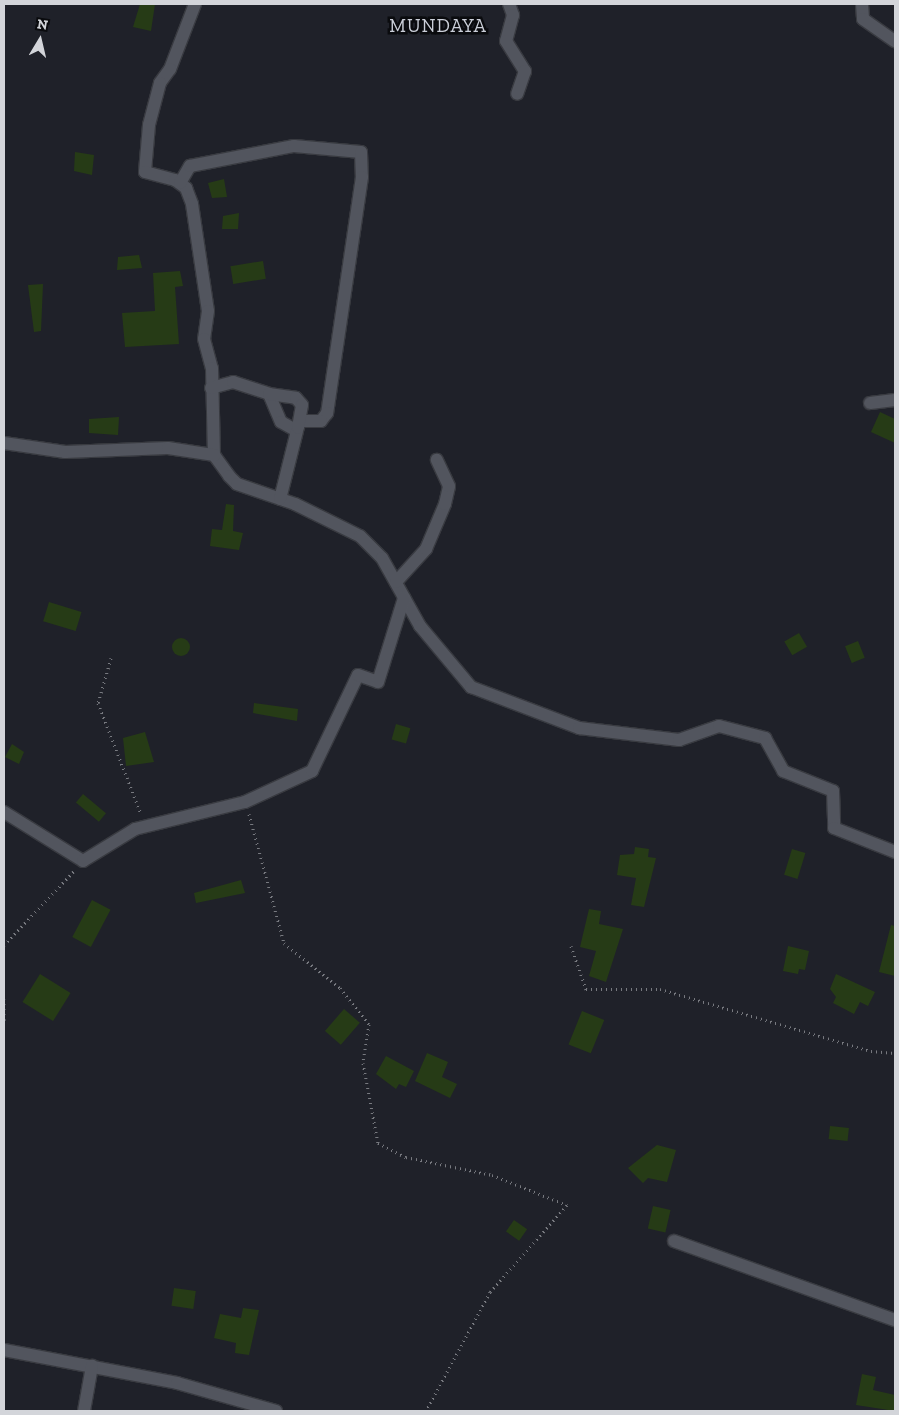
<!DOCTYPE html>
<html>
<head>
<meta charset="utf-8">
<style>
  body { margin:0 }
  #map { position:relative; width:899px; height:1415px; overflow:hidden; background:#1f2129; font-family:"Zilla Slab",serif }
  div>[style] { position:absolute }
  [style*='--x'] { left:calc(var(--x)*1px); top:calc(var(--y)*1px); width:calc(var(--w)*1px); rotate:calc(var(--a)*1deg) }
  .building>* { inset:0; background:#263b16; transform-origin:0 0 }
  .round { border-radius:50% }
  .path>* { height:3px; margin-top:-1.5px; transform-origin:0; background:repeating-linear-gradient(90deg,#787a80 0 1px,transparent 0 5px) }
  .roads { filter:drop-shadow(1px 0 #393b41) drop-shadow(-1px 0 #393b41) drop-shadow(0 1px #393b41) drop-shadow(0 -1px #393b41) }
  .street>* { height:12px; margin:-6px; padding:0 6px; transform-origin:6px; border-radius:6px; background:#52555e }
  span { translate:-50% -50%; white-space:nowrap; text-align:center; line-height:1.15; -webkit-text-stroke:5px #0a0b0e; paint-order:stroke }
  .quarter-label { font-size:19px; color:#cbcfd9; letter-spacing:1px }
  .frame { position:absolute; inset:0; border:5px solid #d3d5da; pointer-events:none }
  .north { position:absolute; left:15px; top:15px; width:50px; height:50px; -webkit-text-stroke:4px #0a0b0e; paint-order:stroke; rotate:9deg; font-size:14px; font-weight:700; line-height:20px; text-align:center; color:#d3d5da }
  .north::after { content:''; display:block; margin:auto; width:18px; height:22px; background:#d3d5da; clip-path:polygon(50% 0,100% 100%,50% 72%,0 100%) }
</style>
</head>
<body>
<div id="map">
  <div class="building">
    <div style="clip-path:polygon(140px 4px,155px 4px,151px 31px,133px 27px)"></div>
    <div style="clip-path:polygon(75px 152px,94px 155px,92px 175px,74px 171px)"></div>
    <div style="clip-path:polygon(224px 179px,227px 197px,212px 198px,208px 183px)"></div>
    <div style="clip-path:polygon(239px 213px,238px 229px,222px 229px,223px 216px)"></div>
    <div style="clip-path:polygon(139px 255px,142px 268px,117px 270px,118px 257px)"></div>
    <div style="left:263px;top:261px;width:18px;height:33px;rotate:81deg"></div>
    <div style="clip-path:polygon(180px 271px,183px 286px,175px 287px,179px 344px,125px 347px,122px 313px,155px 311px,153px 273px)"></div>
    <div style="clip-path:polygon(43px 284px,41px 331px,34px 332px,28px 285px)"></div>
    <div style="clip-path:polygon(880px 412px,895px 419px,895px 443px,871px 432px)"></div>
    <div style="clip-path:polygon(119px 417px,118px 435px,89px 433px,89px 419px)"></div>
    <div style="clip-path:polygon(226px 504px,234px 505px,233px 531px,243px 533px,239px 550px,210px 546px,212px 529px,222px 530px)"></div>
    <div style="left:49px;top:602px;width:34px;height:20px;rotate:17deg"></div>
    <div style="left:799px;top:633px;width:16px;height:17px;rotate:60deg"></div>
    <div class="round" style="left:172px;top:638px;width:18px;height:18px"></div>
    <div style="left:858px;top:641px;width:18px;height:14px;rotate:68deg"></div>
    <div style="clip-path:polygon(254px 703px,298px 709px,297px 721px,253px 713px)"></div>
    <div style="left:396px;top:724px;width:15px;height:16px;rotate:16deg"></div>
    <div style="clip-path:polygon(145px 732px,154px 762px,126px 766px,123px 738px)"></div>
    <div style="clip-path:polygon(12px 744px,24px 752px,19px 764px,5px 757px)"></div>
    <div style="left:83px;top:794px;width:30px;height:11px;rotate:40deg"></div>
    <div style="clip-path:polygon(635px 847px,649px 849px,648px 857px,656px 858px,644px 907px,631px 905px,636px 878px,617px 875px,620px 855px,634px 854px)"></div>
    <div style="left:792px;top:849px;width:14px;height:27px;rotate:17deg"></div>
    <div style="clip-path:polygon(241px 880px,245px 893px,196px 903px,194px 893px)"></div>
    <div style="left:92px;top:900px;width:21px;height:42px;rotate:28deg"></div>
    <div style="clip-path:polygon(589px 909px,601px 911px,599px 924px,623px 929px,606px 982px,589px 976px,596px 951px,580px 947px)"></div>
    <div style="clip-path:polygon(891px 925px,895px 926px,895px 976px,879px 972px)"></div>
    <div style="clip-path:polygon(788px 946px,809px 951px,805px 970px,799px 969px,798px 974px,783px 971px)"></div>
    <div style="left:40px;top:974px;width:36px;height:33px;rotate:32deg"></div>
    <div style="clip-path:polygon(836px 974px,875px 992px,868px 1006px,860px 1002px,854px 1014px,833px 1003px,836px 997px,830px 989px)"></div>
    <div style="left:344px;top:1009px;width:21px;height:29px;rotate:41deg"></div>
    <div style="left:582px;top:1011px;width:24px;height:36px;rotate:22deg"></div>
    <div style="clip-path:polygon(427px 1053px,448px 1062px,442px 1077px,457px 1084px,450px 1098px,415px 1081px)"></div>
    <div style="clip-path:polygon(386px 1056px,414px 1071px,406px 1087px,399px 1084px,396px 1089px,376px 1074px)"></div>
    <div style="left:830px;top:1126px;width:19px;height:13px;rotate:6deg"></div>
    <div style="clip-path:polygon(657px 1145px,676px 1150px,667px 1182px,648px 1178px,643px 1183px,628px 1168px)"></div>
    <div style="left:653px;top:1206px;width:18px;height:23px;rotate:13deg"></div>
    <div style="left:514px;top:1220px;width:16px;height:14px;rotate:35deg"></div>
    <div style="left:174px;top:1288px;width:22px;height:18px;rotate:8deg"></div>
    <div style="clip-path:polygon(243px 1308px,259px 1310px,249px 1355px,235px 1353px,236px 1343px,214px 1338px,220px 1314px,241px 1318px)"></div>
    <div style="clip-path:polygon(862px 1374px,876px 1377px,873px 1390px,895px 1395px,895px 1411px,856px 1405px)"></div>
  </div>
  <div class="path">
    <div style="--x:111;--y:658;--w:47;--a:106.1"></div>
    <div style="--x:98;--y:703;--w:119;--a:68.8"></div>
    <div style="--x:249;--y:814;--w:134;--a:74.8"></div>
    <div style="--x:284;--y:943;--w:72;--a:38.8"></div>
    <div style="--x:340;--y:988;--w:46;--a:51.1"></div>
    <div style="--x:369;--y:1024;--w:39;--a:99"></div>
    <div style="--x:363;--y:1063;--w:81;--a:79.4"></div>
    <div style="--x:378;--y:1143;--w:31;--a:27"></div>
    <div style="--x:406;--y:1157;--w:88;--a:11.8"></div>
    <div style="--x:492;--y:1175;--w:81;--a:21.8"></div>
    <div style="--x:567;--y:1205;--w:116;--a:131.5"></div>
    <div style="--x:490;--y:1292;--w:135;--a:118.3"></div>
    <div style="--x:4;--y:945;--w:102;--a:-46.6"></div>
    <div style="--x:571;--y:946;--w:46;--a:70.8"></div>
    <div style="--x:586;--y:989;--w:74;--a:0"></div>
    <div style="--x:660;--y:989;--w:220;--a:16.4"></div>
    <div style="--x:871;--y:1051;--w:24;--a:5"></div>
    <div style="--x:4;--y:999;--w:24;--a:90"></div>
  </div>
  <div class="roads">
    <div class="street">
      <div style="--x:195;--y:4;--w:70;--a:111"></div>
      <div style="--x:170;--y:69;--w:17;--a:126"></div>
      <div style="--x:160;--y:83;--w:43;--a:104.7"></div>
      <div style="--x:149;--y:125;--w:47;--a:94.9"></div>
      <div style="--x:145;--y:172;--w:31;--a:15"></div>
      <div style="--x:175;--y:180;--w:14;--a:36"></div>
      <div style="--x:186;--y:188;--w:17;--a:69"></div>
      <div style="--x:192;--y:204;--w:108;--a:81.5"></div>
      <div style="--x:208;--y:311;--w:28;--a:98"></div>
      <div style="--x:204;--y:339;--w:30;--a:75"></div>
      <div style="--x:212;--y:368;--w:87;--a:88.7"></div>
      <div style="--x:214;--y:455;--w:26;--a:54"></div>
      <div style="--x:229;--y:476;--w:11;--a:45"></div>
      <div style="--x:237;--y:484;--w:61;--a:19"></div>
      <div style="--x:295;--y:504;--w:72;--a:26.2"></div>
      <div style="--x:360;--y:536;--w:31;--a:45"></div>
      <div style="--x:382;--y:558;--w:78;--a:60.8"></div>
      <div style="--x:420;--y:626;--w:80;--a:50.1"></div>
      <div style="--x:471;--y:687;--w:116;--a:20.8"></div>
      <div style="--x:579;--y:728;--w:101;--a:6.8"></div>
      <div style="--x:679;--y:740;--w:42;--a:-19.3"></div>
      <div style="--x:719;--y:726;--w:48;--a:14.6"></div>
      <div style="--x:765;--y:738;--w:38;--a:61"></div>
      <div style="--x:783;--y:771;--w:54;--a:21.8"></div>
      <div style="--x:833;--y:791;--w:37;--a:88"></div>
      <div style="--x:834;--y:828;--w:66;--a:21.5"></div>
      <div style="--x:509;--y:4;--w:12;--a:70"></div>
      <div style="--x:513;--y:15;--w:27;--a:105"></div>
      <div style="--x:506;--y:41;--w:36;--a:58"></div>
      <div style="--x:525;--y:71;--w:24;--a:109"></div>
      <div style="--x:862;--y:4;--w:15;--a:86"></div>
      <div style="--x:863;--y:19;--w:39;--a:35"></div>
      <div style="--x:180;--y:183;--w:20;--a:-60"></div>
      <div style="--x:190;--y:166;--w:106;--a:-10.9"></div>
      <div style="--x:294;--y:146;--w:67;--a:5.1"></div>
      <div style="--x:361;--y:152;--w:25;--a:88"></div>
      <div style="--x:362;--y:177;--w:239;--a:98.4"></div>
      <div style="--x:327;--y:413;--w:10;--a:127"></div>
      <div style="--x:321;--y:421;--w:21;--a:180"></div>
      <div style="--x:211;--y:388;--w:23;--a:-15"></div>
      <div style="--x:233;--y:382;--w:38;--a:18"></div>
      <div style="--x:269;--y:394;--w:30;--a:67"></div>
      <div style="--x:281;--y:422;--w:18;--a:29"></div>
      <div style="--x:297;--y:431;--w:70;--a:104"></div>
      <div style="--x:269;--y:394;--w:27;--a:8"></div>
      <div style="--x:296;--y:398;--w:9;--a:49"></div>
      <div style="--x:302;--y:405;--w:23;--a:100"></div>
      <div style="--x:870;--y:403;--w:25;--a:-7"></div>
      <div style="--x:4;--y:443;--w:62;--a:8.4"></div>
      <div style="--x:65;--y:452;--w:103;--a:-2.2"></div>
      <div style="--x:168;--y:448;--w:47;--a:8.7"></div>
      <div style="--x:396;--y:582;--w:45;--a:-47.7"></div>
      <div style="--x:426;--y:549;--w:49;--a:-67.1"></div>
      <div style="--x:445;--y:504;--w:18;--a:-77"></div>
      <div style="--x:449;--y:486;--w:29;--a:-115"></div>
      <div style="--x:4;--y:812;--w:93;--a:31.8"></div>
      <div style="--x:83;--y:861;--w:61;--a:-31.6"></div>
      <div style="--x:135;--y:829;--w:113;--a:-13.8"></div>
      <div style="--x:245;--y:802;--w:74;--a:-24.8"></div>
      <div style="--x:312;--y:771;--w:106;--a:-64.4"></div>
      <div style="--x:358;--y:675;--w:21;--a:19"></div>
      <div style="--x:378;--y:682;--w:88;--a:-72.8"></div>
      <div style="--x:674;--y:1241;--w:235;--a:19.7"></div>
      <div style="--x:4;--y:1350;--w:176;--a:10.8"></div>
      <div style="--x:177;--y:1383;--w:103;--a:15.8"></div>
      <div style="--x:84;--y:1411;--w:46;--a:-79.9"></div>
    </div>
  </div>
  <div class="quarter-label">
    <span style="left:438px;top:26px">MUNDAYA</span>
  </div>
  <div class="frame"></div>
  <div class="north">N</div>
</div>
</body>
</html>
